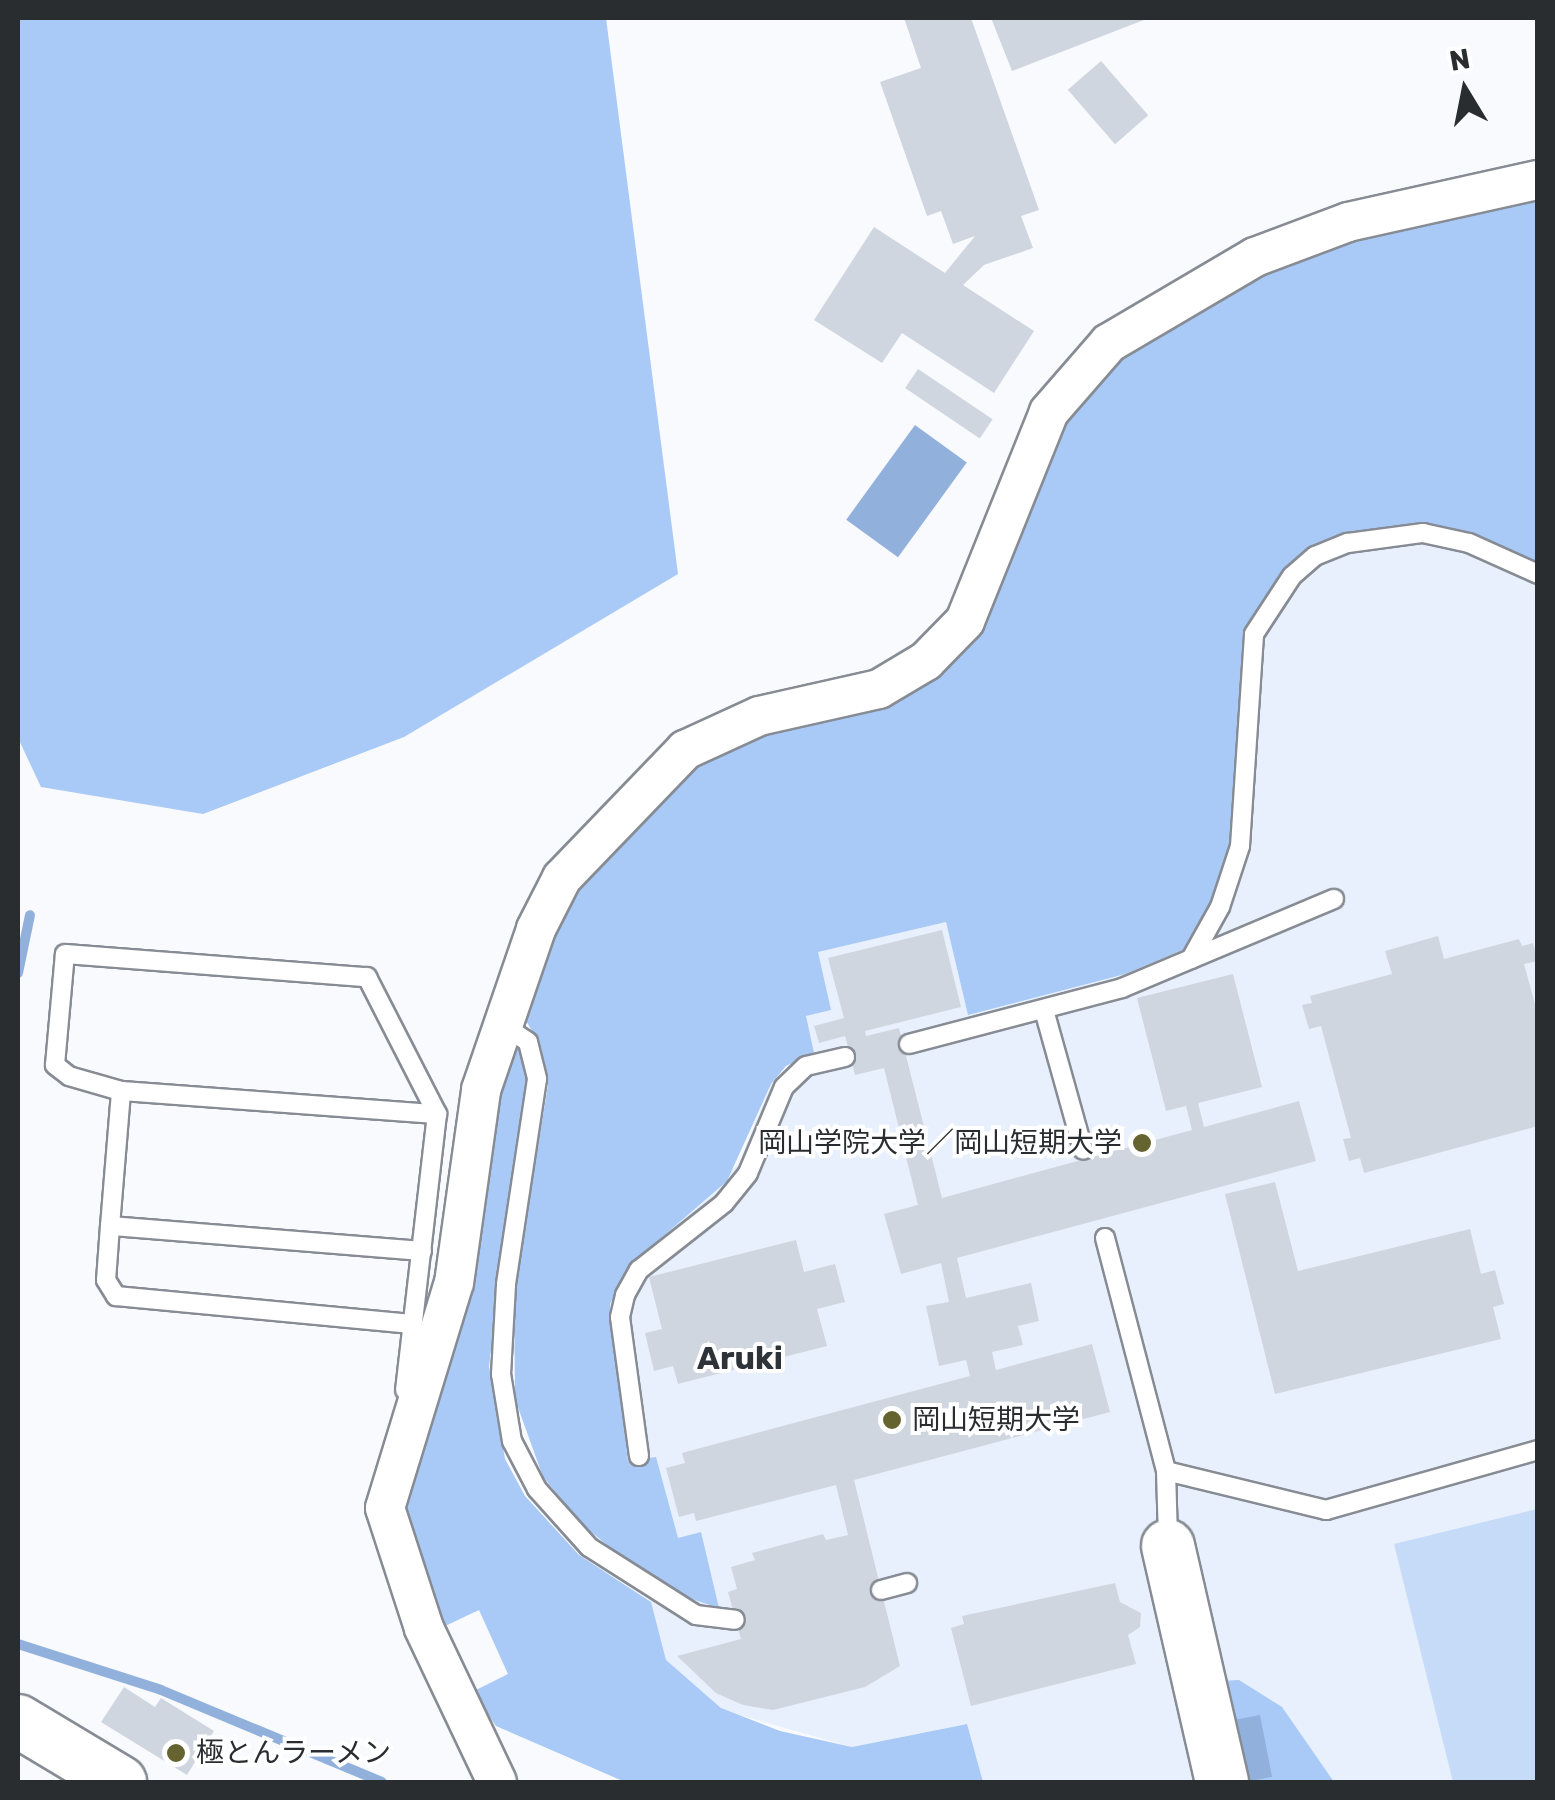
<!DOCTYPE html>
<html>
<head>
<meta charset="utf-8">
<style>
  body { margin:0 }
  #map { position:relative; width:1555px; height:1800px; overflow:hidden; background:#f8fafe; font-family:Rubik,"Noto Sans JP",sans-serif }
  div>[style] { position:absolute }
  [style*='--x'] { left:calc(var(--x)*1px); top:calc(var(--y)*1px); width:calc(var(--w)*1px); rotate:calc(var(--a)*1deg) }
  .built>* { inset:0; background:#e7f0fc }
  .green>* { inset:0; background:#c6dbf8 }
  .forest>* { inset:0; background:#a9c9f6 }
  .water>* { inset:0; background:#91b1dc; transform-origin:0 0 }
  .stream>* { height:10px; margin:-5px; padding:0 5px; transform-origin:5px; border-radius:5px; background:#91b1dc }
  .building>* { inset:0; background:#d0d6df; transform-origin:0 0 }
  .roads { filter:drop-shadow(2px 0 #878c94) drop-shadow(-2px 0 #878c94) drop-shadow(0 2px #878c94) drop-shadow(0 -2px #878c94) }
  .lane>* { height:18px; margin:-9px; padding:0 9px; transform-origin:9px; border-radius:9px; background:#fff }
  .street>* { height:38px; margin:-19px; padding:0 19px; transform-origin:19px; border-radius:19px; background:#fff }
  .secondary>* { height:52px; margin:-26px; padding:0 26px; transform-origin:26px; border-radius:26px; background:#fff }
  .dots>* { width:28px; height:28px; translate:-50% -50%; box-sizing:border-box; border:5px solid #fff; border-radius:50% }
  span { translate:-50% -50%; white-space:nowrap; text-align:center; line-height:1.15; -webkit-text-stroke:8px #fff; paint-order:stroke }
  .poi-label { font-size:28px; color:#2a2d30 }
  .right { translate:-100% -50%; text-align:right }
  .left { translate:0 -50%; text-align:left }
  .quarter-label { font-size:32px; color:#2e3339; font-weight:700 }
  .frame { position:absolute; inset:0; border:20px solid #2a2d30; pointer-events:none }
  .north { position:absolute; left:1415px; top:40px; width:100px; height:100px; -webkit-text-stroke:8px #fff; paint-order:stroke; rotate:350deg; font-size:28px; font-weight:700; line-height:40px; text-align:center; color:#2a2d30 }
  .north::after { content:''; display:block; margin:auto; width:35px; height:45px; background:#2a2d30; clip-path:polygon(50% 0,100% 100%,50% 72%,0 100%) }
</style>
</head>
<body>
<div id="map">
  <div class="built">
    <div style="clip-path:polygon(1419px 523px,1537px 562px,1537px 1782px,983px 1782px,966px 1724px,852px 1747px,725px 1711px,666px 1660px,614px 1464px,628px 1461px,610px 1304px,632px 1263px,739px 1163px,771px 1084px,798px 1058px,805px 1016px,830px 1010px,817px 952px,946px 922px,968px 1014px,1238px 815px,1244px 642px,1279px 579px,1303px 557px,1352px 532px)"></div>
  </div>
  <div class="green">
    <div style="clip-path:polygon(1537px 1509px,1537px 1780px,1453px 1782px,1394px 1544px)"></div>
  </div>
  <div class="forest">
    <div style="clip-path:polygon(18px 18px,606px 18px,678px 574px,404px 737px,203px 814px,41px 787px,18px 738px)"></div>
    <div style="clip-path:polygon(1537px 190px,1537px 562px,1419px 523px,1351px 532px,1303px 557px,1279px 579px,1244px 642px,1238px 815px,1224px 877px,1192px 946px,1125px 974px,968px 1015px,946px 922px,818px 952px,831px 1010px,806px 1016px,814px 1053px,786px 1066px,771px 1084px,727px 1181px,632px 1263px,610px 1304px,628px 1461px,656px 1457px,678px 1538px,701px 1532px,719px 1608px,683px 1596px,630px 1564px,584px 1526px,543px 1477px,515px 1399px,514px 1293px,548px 1085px,541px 1047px,524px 1017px,535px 974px,576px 884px,630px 817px,734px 735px,946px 661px,1050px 427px,1115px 355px,1296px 252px)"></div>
    <div style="clip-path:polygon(520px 1049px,527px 1070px,489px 1366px,505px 1459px,525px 1496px,579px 1555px,651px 1602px,666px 1660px,721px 1708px,780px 1731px,852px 1747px,967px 1724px,983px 1782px,625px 1782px,496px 1726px,472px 1692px,508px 1674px,479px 1610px,443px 1627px,395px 1514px,450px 1361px,493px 1118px,511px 1050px)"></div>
    <div style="clip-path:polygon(1239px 1680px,1282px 1707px,1334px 1782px,1246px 1782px,1221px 1681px)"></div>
  </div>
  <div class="water">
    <div style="left:915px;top:425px;width:64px;height:117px;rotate:36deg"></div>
    <div style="left:1260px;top:1715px;width:63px;height:24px;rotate:79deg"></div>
  </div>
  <div class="stream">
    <div style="--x:18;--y:973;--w:59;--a:-78.3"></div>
    <div style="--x:18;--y:1644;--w:150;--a:17.8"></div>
    <div style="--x:161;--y:1690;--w:239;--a:22.6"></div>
  </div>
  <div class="building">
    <div style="clip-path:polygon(904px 18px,971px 18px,1039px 210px,1021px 216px,1033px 248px,984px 265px,963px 285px,1034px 331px,994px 393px,902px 333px,882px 363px,814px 320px,874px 227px,945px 273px,975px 236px,953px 244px,941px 211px,927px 216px,880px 82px,921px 68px)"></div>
    <div style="clip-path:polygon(991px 18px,1149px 18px,1012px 71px)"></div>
    <div style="left:1101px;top:61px;width:72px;height:44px;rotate:49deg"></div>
    <div style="left:918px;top:369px;width:90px;height:23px;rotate:34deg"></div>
    <div style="clip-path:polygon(942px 930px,961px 1007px,865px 1031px,866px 1036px,899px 1028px,942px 1198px,1192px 1130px,1186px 1106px,1166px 1111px,1137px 998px,1233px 974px,1262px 1087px,1198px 1103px,1204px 1127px,1299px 1101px,1316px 1161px,957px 1258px,966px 1298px,1031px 1283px,1039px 1321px,1018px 1326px,1023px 1345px,992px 1352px,996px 1370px,1092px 1344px,1110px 1412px,854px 1480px,900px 1666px,865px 1687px,773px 1710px,743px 1705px,716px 1693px,677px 1656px,741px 1639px,728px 1592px,737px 1589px,731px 1567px,755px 1560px,752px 1553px,823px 1534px,826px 1540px,848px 1535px,836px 1485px,696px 1521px,694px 1513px,679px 1517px,666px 1468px,685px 1463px,682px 1453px,970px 1376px,966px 1360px,939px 1366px,926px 1306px,949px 1302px,941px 1263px,901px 1274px,884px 1214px,918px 1205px,884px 1068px,855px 1075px,845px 1036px,819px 1043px,814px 1026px,844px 1018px,828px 958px)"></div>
    <div style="clip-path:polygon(1438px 936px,1444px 959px,1519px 939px,1522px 946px,1533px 943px,1538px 961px,1524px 964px,1538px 1015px,1538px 1126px,1364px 1173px,1360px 1158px,1349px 1161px,1343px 1139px,1351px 1138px,1321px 1026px,1309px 1029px,1302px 1005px,1312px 1003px,1310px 996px,1392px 974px,1385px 951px)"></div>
    <div style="clip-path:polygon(1275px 1182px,1298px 1271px,1470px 1229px,1481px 1274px,1495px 1270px,1504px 1304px,1493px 1307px,1501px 1339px,1275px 1394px,1225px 1194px)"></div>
    <div style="clip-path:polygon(796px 1240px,804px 1272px,835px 1264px,845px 1302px,817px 1309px,827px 1346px,678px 1384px,673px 1366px,654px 1371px,645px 1333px,662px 1329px,649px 1277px)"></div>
    <div style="clip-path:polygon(1115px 1583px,1120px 1602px,1141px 1613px,1140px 1627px,1128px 1635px,1136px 1664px,971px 1706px,951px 1628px,964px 1624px,962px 1616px)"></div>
    <div style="clip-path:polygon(124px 1687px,155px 1707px,161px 1698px,214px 1731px,187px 1775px,101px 1722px)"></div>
  </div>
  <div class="roads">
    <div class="lane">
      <div style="--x:1191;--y:959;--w:60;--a:-60.9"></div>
      <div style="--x:1220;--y:907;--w:64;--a:-71.8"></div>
      <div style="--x:1240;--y:846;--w:212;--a:-86.2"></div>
      <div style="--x:1254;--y:634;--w:69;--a:-56.8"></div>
      <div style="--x:1292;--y:576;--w:30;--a:-41"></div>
      <div style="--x:1315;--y:556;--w:35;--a:-22"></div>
      <div style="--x:1348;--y:543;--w:76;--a:-7.6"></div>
      <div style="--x:1423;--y:533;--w:47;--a:12.3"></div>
      <div style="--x:1469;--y:543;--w:76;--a:24.2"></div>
      <div style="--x:1044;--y:1010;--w:145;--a:74.4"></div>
      <div style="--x:503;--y:1025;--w:30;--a:34"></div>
      <div style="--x:528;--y:1042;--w:38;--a:76"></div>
      <div style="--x:537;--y:1079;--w:208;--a:98.6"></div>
      <div style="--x:506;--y:1285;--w:89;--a:93.2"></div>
      <div style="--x:501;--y:1374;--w:68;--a:80.7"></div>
      <div style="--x:512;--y:1441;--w:54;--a:62.5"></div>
      <div style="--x:537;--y:1489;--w:78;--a:48.1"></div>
      <div style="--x:589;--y:1547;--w:127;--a:32.4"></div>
      <div style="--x:696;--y:1615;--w:39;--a:7"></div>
      <div style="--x:909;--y:1044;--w:220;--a:-14.7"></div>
      <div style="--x:1122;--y:988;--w:230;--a:-22.8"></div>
      <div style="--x:121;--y:1091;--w:54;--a:-163.9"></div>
      <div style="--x:69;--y:1076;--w:18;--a:-142"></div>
      <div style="--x:55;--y:1065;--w:111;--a:-84.9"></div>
      <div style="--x:65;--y:954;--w:303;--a:4.4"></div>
      <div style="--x:367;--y:977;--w:154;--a:62.9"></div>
      <div style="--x:437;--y:1114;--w:278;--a:96.6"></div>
      <div style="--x:110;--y:1226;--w:54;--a:94.2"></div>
      <div style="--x:106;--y:1280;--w:19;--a:58"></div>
      <div style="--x:116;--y:1296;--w:289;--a:5.4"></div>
      <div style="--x:1105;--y:1238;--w:241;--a:75.3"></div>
      <div style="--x:1166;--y:1471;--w:69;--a:88.3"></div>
      <div style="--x:422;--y:1251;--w:313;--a:-175.4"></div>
      <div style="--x:110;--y:1226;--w:135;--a:-85.3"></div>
      <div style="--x:121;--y:1091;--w:317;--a:4.2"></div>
      <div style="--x:639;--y:1456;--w:140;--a:-97.8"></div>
      <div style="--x:620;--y:1317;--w:23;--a:-77"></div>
      <div style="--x:625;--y:1295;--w:29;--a:-61"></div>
      <div style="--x:639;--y:1270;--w:108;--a:-38.2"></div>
      <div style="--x:724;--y:1203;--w:38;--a:-51"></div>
      <div style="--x:748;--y:1173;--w:93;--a:-67.3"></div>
      <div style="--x:784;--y:1087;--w:30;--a:-44"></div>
      <div style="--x:806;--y:1066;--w:40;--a:-13"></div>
      <div style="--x:1166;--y:1471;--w:165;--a:13.7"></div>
      <div style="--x:1326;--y:1510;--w:220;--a:-15.8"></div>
      <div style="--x:881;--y:1590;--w:27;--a:-15"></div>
    </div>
    <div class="street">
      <div style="--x:497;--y:1782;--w:170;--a:-115.4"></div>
      <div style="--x:424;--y:1628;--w:126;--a:-108"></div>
      <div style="--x:385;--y:1508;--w:235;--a:-73"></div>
      <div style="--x:454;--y:1283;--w:195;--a:-82"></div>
      <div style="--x:481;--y:1090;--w:170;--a:-71.1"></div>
      <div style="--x:536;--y:929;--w:57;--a:-63"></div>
      <div style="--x:562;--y:878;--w:178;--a:-46.1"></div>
      <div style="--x:685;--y:750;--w:81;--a:-24.7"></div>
      <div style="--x:759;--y:716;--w:123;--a:-12.7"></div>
      <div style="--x:879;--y:689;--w:55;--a:-30.8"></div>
      <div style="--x:926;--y:661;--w:56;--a:-45.7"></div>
      <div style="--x:965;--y:621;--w:225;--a:-68.1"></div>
      <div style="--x:1049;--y:412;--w:91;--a:-49"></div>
      <div style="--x:1109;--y:343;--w:169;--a:-30.5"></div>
      <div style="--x:1255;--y:257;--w:99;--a:-20.6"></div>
      <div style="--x:1348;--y:222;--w:195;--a:-12.5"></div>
    </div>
    <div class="secondary">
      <div style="--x:1168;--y:1546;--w:242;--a:77.1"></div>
      <div style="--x:18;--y:1721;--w:119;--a:30.9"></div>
    </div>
  </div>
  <div class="dots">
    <div style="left:1142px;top:1143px;background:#656330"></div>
    <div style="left:892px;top:1420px;background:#656330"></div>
    <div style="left:176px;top:1753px;background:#656330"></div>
  </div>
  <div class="poi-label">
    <span class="right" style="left:1122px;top:1143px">岡山学院大学／岡山短期大学</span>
    <span class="left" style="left:912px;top:1420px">岡山短期大学</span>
    <span class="left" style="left:196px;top:1753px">極とんラーメン</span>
  </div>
  <div class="quarter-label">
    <span style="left:740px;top:1358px">Aruki</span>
  </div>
  <div class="frame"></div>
  <div class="north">N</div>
</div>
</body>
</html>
